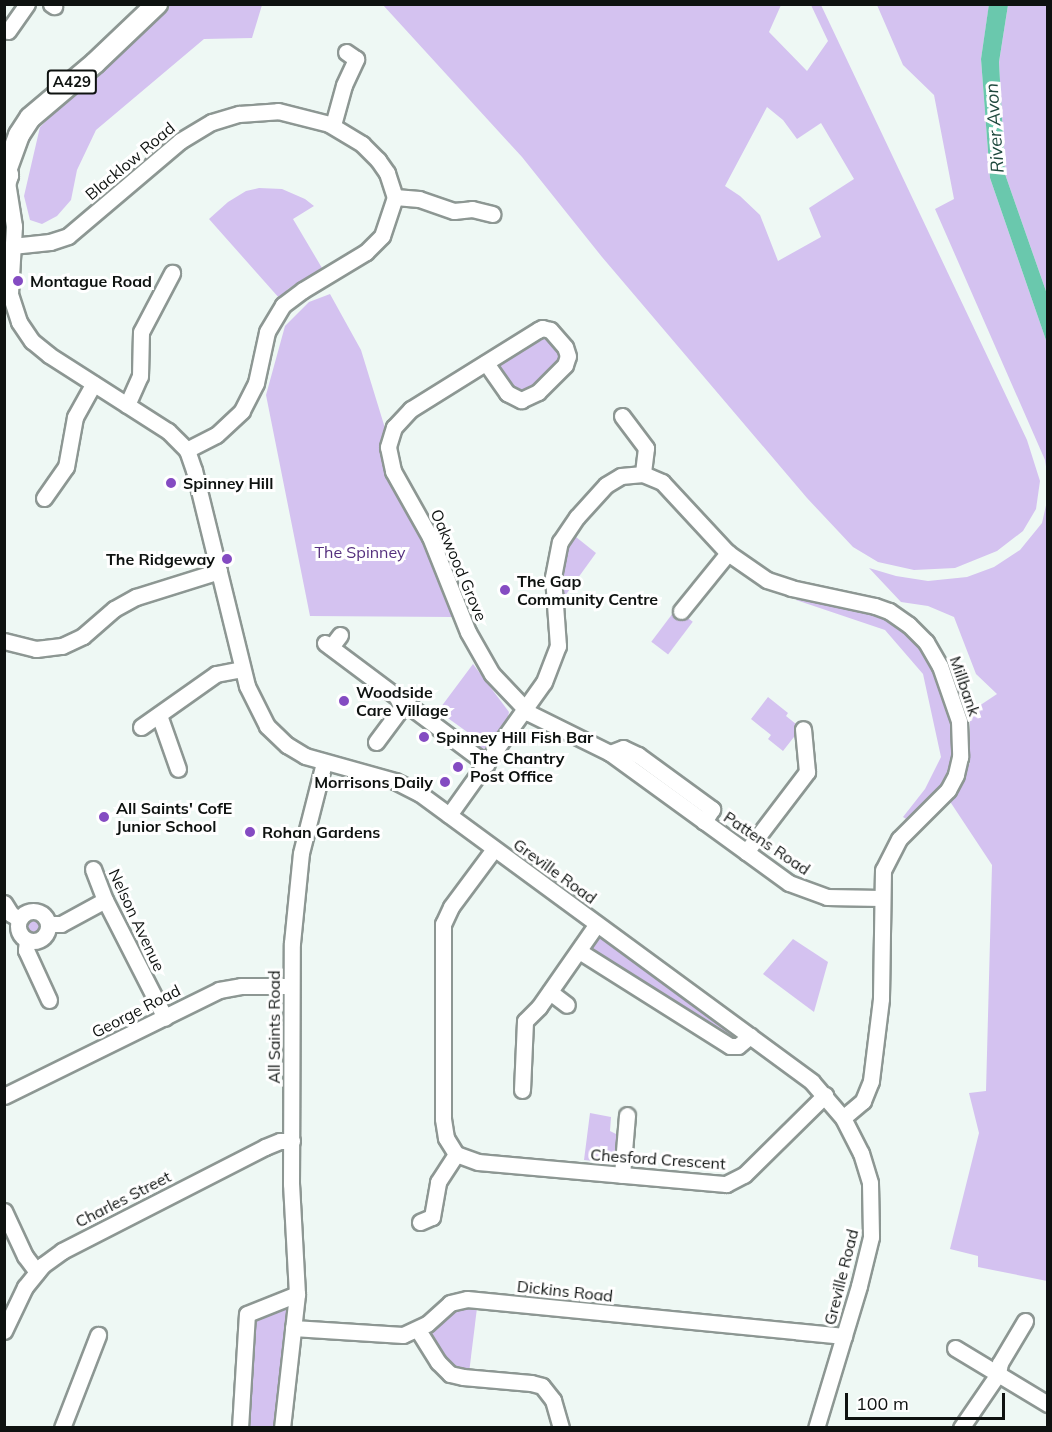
<!DOCTYPE html>
<html>
<head>
<meta charset="utf-8">
<style>
  body { margin:0 }
  #map { position:relative; width:1052px; height:1432px; overflow:hidden; background:#eef8f4; font-family:Mulish,sans-serif }
  div>[style] { position:absolute }
  [style*='--x'] { left:calc(var(--x)*1px); top:calc(var(--y)*1px); width:calc(var(--w)*1px); rotate:calc(var(--a)*1deg) }
  .green>* { inset:0; background:#d4c2f0; transform-origin:0 0 }
  .round { border-radius:50% }
  .water>* { inset:0; background:#6ac8ad }
  .roads { filter:drop-shadow(2px 0 #8d9793) drop-shadow(-2px 0 #8d9793) drop-shadow(0 2px #8d9793) drop-shadow(0 -2px #8d9793) }
  .minor>* { height:15px; margin:-7.5px; padding:0 7.5px; transform-origin:7.5px; border-radius:7.5px; background:#fff }
  .minor>.ring { margin:-7.5px; padding:0; box-sizing:content-box; background:none; border:15px solid #fff; border-radius:50% }
  .major>* { height:20px; margin:-10px; padding:0 10px; transform-origin:10px; border-radius:10px; background:#fff }
  .dots>* { width:16px; height:16px; translate:-50% -50%; box-sizing:border-box; border:3px solid #fff; border-radius:50% }
  span { translate:-50% -50%; white-space:nowrap; text-align:center; line-height:1.15; -webkit-text-stroke:6px #fff; paint-order:stroke }
  .shield-label span { padding:2px 4px; background:#fff; border:2px solid; border-radius:4px; -webkit-text-stroke-width:0 }
  .shield-label { font-size:15px; color:#0e1210; font-weight:700 }
  .street-label { font-size:16px; color:#0e1210 }
  .poi-label { font-size:16px; color:#0e1210; font-weight:700 }
  .left { translate:0 -50%; text-align:left }
  .right { translate:-100% -50%; text-align:right }
  .park-label { font-size:16px; color:#542f7d }
  .water-label { font-size:18px; color:#1f493e; font-style:italic }
  .frame { position:absolute; inset:0; border:6px solid #0e1210; pointer-events:none }
  .scale { position:absolute; left:845px; top:1393px; width:160px; height:27px; box-sizing:border-box; border:3px solid #0e1210; border-top:0; padding-left:8px; font-size:18px; line-height:21px; white-space:nowrap; color:#0e1210; -webkit-text-stroke:4px #fff; paint-order:stroke }
</style>
</head>
<body>
<div id="map">
  <div class="green">
    <div style="clip-path:polygon(167px 5px,262px 5px,252px 38px,204px 39px,96px 130px,77px 170px,71px 200px,57px 216px,42px 224px,30px 220px,24px 196px,40px 127px)"></div>
    <div style="clip-path:polygon(evenodd,383px 5px,781px 5px,769px 32px,807px 71px,828px 41px,811px 5px,821px 5px,1027px 440px,1040px 481px,1036px 509px,1023px 531px,997px 551px,955px 568px,914px 570px,878px 562px,853px 547px,807px 498px,602px 257px,522px 157px,383px 5px,767px 107px,783px 120px,797px 139px,821px 123px,854px 179px,809px 208px,821px 237px,778px 261px,760px 215px,740px 196px,725px 186px,767px 107px)"></div>
    <div style="clip-path:polygon(877px 5px,989px 5px,981px 59px,990px 178px,1047px 343px,1047px 473px,1045px 460px,935px 209px,954px 199px,934px 95px,903px 65px)"></div>
    <div style="clip-path:polygon(1008px 5px,1047px 5px,1047px 294px,1005px 174px,999px 62px)"></div>
    <div style="clip-path:polygon(259px 188px,282px 189px,305px 199px,314px 206px,293px 219px,322px 268px,288px 289px,280px 299px,209px 219px,228px 202px,246px 191px)"></div>
    <div style="clip-path:polygon(330px 294px,361px 350px,412px 516px,452px 617px,310px 616px,266px 395px,285px 326px,309px 302px)"></div>
    <div style="clip-path:polygon(548px 337px,563px 356px,562px 362px,526px 396px,516px 396px,496px 367px,499px 362px)"></div>
    <div style="clip-path:polygon(1047px 501px,1047px 1281px,978px 1267px,978px 1256px,950px 1249px,979px 1133px,969px 1093px,986px 1091px,992px 865px,949px 800px,970px 763px,970px 712px,997px 694px,976px 674px,954px 617px,928px 606px,901px 602px,869px 568px,896px 576px,928px 581px,967px 577px,994px 567px,1020px 550px,1042px 523px)"></div>
    <div style="clip-path:polygon(571px 533px,596px 553px,562px 600px,558px 576px,561px 555px)"></div>
    <div style="clip-path:polygon(802px 597px,878px 613px,900px 625px,932px 660px,956px 732px,956px 762px,949px 781px,911px 822px,903px 817px,925px 789px,941px 757px,923px 674px,885px 630px,796px 600px)"></div>
    <div style="left:676px;top:609px;width:21px;height:41px;rotate:37deg"></div>
    <div style="clip-path:polygon(473px 664px,509px 712px,508px 717px,482px 752px,471px 748px,477px 739px,438px 711px)"></div>
    <div style="clip-path:polygon(768px 697px,788px 713px,786px 716px,801px 728px,783px 751px,768px 739px,771px 735px,751px 719px)"></div>
    <div class="round" style="left:22px;top:915px;width:22px;height:22px"></div>
    <div style="clip-path:polygon(593px 935px,603px 937px,738px 1034px,737px 1039px,734px 1041px,724px 1036px,625px 971px,591px 952px,589px 945px)"></div>
    <div style="clip-path:polygon(793px 939px,828px 962px,814px 1012px,763px 974px)"></div>
    <div style="clip-path:polygon(590px 1113px,611px 1117px,610px 1131px,618px 1135px,619px 1164px,584px 1160px)"></div>
    <div style="clip-path:polygon(464px 1304px,477px 1308px,469px 1373px,456px 1369px,444px 1357px,432px 1334px,437px 1323px,451px 1310px)"></div>
    <div style="clip-path:polygon(290px 1305px,276px 1427px,245px 1428px,252px 1320px)"></div>
  </div>
  <div class="water">
    <div style="clip-path:polygon(989px 4px,1008px 5px,999px 62px,1005px 174px,1047px 294px,1047px 343px,990px 178px,981px 59px)"></div>
  </div>
  <div class="roads">
    <div class="minor">
      <div style="--x:51;--y:4;--w:4;--a:34"></div>
      <div style="--x:8;--y:31;--w:33;--a:-55"></div>
      <div style="--x:333;--y:125;--w:41;--a:-74.6"></div>
      <div style="--x:344;--y:85;--w:29;--a:-65"></div>
      <div style="--x:356;--y:59;--w:12;--a:-145"></div>
      <div style="--x:7;--y:182;--w:45;--a:81"></div>
      <div style="--x:14;--y:226;--w:68;--a:93.4"></div>
      <div style="--x:10;--y:294;--w:29;--a:72"></div>
      <div style="--x:19;--y:322;--w:23;--a:56"></div>
      <div style="--x:32;--y:341;--w:22;--a:39"></div>
      <div style="--x:49;--y:355;--w:141;--a:32.6"></div>
      <div style="--x:168;--y:431;--w:27;--a:45"></div>
      <div style="--x:187;--y:450;--w:21;--a:71"></div>
      <div style="--x:194;--y:470;--w:222;--a:76.2"></div>
      <div style="--x:247;--y:686;--w:45;--a:63.4"></div>
      <div style="--x:267;--y:726;--w:28;--a:44"></div>
      <div style="--x:287;--y:745;--w:21;--a:31"></div>
      <div style="--x:305;--y:756;--w:93;--a:15.5"></div>
      <div style="--x:395;--y:781;--w:27;--a:27"></div>
      <div style="--x:419;--y:793;--w:488;--a:36.3"></div>
      <div style="--x:812;--y:1082;--w:48;--a:49.3"></div>
      <div style="--x:843;--y:1118;--w:39;--a:63"></div>
      <div style="--x:861;--y:1153;--w:31;--a:73"></div>
      <div style="--x:870;--y:1183;--w:54;--a:88.9"></div>
      <div style="--x:871;--y:1237;--w:50;--a:103.8"></div>
      <div style="--x:859;--y:1286;--w:148;--a:106.8"></div>
      <div style="--x:395;--y:197;--w:24;--a:5"></div>
      <div style="--x:419;--y:199;--w:37;--a:19"></div>
      <div style="--x:454;--y:211;--w:18;--a:-6"></div>
      <div style="--x:472;--y:209;--w:21;--a:14"></div>
      <div style="--x:12;--y:246;--w:38;--a:-6"></div>
      <div style="--x:50;--y:242;--w:19;--a:-18"></div>
      <div style="--x:68;--y:236;--w:147;--a:-40.3"></div>
      <div style="--x:180;--y:141;--w:37;--a:-31"></div>
      <div style="--x:212;--y:122;--w:28;--a:-17"></div>
      <div style="--x:239;--y:114;--w:39;--a:-4"></div>
      <div style="--x:278;--y:111;--w:53;--a:14.3"></div>
      <div style="--x:329;--y:124;--w:39;--a:31"></div>
      <div style="--x:362;--y:144;--w:23;--a:45"></div>
      <div style="--x:378;--y:160;--w:16;--a:55"></div>
      <div style="--x:387;--y:173;--w:25;--a:72"></div>
      <div style="--x:395;--y:197;--w:41;--a:108.4"></div>
      <div style="--x:382;--y:236;--w:23;--a:135"></div>
      <div style="--x:366;--y:252;--w:74;--a:148.9"></div>
      <div style="--x:303;--y:290;--w:25;--a:143"></div>
      <div style="--x:283;--y:305;--w:31;--a:121"></div>
      <div style="--x:267;--y:332;--w:52;--a:102.2"></div>
      <div style="--x:256;--y:383;--w:31;--a:117"></div>
      <div style="--x:242;--y:411;--w:35;--a:137"></div>
      <div style="--x:216;--y:435;--w:33;--a:153"></div>
      <div style="--x:486;--y:363;--w:37;--a:55"></div>
      <div style="--x:507;--y:393;--w:16;--a:27"></div>
      <div style="--x:521;--y:400;--w:19;--a:-25"></div>
      <div style="--x:538;--y:392;--w:38;--a:-45"></div>
      <div style="--x:565;--y:365;--w:9;--a:-72"></div>
      <div style="--x:568;--y:356;--w:9;--a:-108"></div>
      <div style="--x:565;--y:347;--w:23;--a:-131"></div>
      <div style="--x:550;--y:330;--w:8;--a:-166"></div>
      <div style="--x:542;--y:328;--w:4;--a:153"></div>
      <div style="--x:538;--y:330;--w:150;--a:148.1"></div>
      <div style="--x:411;--y:409;--w:25;--a:133"></div>
      <div style="--x:394;--y:427;--w:21;--a:107"></div>
      <div style="--x:388;--y:447;--w:25;--a:78"></div>
      <div style="--x:393;--y:471;--w:76;--a:60.7"></div>
      <div style="--x:430;--y:537;--w:102;--a:68.2"></div>
      <div style="--x:468;--y:632;--w:48;--a:60.3"></div>
      <div style="--x:492;--y:674;--w:54;--a:46.5"></div>
      <div style="--x:529;--y:713;--w:90;--a:26.3"></div>
      <div style="--x:610;--y:753;--w:221;--a:36"></div>
      <div style="--x:789;--y:883;--w:40;--a:20.2"></div>
      <div style="--x:827;--y:897;--w:54;--a:1.1"></div>
      <div style="--x:127;--y:405;--w:32;--a:-66"></div>
      <div style="--x:140;--y:376;--w:44;--a:-88.7"></div>
      <div style="--x:141;--y:332;--w:67;--a:-62.3"></div>
      <div style="--x:622;--y:416;--w:40;--a:53"></div>
      <div style="--x:646;--y:448;--w:26;--a:97"></div>
      <div style="--x:44;--y:498;--w:38;--a:-55"></div>
      <div style="--x:66;--y:467;--w:51;--a:-79.8"></div>
      <div style="--x:75;--y:417;--w:38;--a:-61"></div>
      <div style="--x:681;--y:611;--w:75;--a:-51"></div>
      <div style="--x:4;--y:641;--w:33;--a:14"></div>
      <div style="--x:36;--y:649;--w:26;--a:-7"></div>
      <div style="--x:62;--y:646;--w:23;--a:-25"></div>
      <div style="--x:83;--y:636;--w:41;--a:-41.1"></div>
      <div style="--x:114;--y:609;--w:25;--a:-29"></div>
      <div style="--x:136;--y:597;--w:87;--a:-17.4"></div>
      <div style="--x:325;--y:643;--w:202;--a:36.8"></div>
      <div style="--x:331;--y:647;--w:15;--a:-53"></div>
      <div style="--x:159;--y:715;--w:57;--a:70.6"></div>
      <div style="--x:141;--y:727;--w:92;--a:-35.2"></div>
      <div style="--x:216;--y:674;--w:26;--a:-11"></div>
      <div style="--x:376;--y:742;--w:49;--a:-53.4"></div>
      <div style="--x:610;--y:753;--w:14;--a:-21"></div>
      <div style="--x:623;--y:748;--w:17;--a:25"></div>
      <div style="--x:638;--y:755;--w:92;--a:36.1"></div>
      <div style="--x:712;--y:809;--w:15;--a:122"></div>
      <div style="--x:449;--y:815;--w:163;--a:-54.5"></div>
      <div style="--x:544;--y:682;--w:39;--a:-69"></div>
      <div style="--x:558;--y:646;--w:69;--a:-94.1"></div>
      <div style="--x:553;--y:577;--w:36;--a:-79"></div>
      <div style="--x:560;--y:542;--w:30;--a:-56"></div>
      <div style="--x:577;--y:517;--w:43;--a:-47.8"></div>
      <div style="--x:606;--y:485;--w:17;--a:-31"></div>
      <div style="--x:621;--y:476;--w:22;--a:-5"></div>
      <div style="--x:643;--y:474;--w:21;--a:23"></div>
      <div style="--x:662;--y:482;--w:97;--a:47.1"></div>
      <div style="--x:728;--y:553;--w:47;--a:34.7"></div>
      <div style="--x:767;--y:580;--w:25;--a:18"></div>
      <div style="--x:791;--y:588;--w:86;--a:12.1"></div>
      <div style="--x:875;--y:606;--w:15;--a:20"></div>
      <div style="--x:889;--y:611;--w:24;--a:35"></div>
      <div style="--x:909;--y:625;--w:24;--a:45"></div>
      <div style="--x:926;--y:642;--w:28;--a:60"></div>
      <div style="--x:940;--y:666;--w:58;--a:70.9"></div>
      <div style="--x:959;--y:721;--w:36;--a:88"></div>
      <div style="--x:960;--y:757;--w:18;--a:103"></div>
      <div style="--x:956;--y:775;--w:17;--a:118"></div>
      <div style="--x:948;--y:790;--w:69;--a:135"></div>
      <div style="--x:899;--y:839;--w:35;--a:117"></div>
      <div style="--x:883;--y:870;--w:129;--a:90.9"></div>
      <div style="--x:881;--y:999;--w:83;--a:97"></div>
      <div style="--x:871;--y:1081;--w:22;--a:112"></div>
      <div style="--x:863;--y:1101;--w:26;--a:140"></div>
      <div style="--x:494;--y:849;--w:72;--a:126.6"></div>
      <div style="--x:451;--y:907;--w:19;--a:115"></div>
      <div style="--x:443;--y:924;--w:195;--a:90"></div>
      <div style="--x:443;--y:1119;--w:19;--a:81"></div>
      <div style="--x:446;--y:1138;--w:19;--a:58"></div>
      <div style="--x:456;--y:1154;--w:23;--a:20"></div>
      <div style="--x:478;--y:1162;--w:249;--a:5.1"></div>
      <div style="--x:726;--y:1184;--w:20;--a:-27"></div>
      <div style="--x:744;--y:1175;--w:114;--a:-44.6"></div>
      <div style="--x:746;--y:852;--w:101;--a:-52.7"></div>
      <div style="--x:807;--y:772;--w:43;--a:-95.3"></div>
      <div style="--x:93;--y:869;--w:33;--a:69"></div>
      <div style="--x:105;--y:900;--w:132;--a:63"></div>
      <div style="--x:4;--y:903;--w:13;--a:58"></div>
      <div style="--x:11;--y:914;--w:9;--a:32"></div>
      <div class="ring" style="left:18px;top:911px;width:15px;height:15px"></div>
      <div style="--x:49;--y:924;--w:12;--a:0"></div>
      <div style="--x:61;--y:924;--w:50;--a:-28.6"></div>
      <div style="--x:27;--y:940;--w:10;--a:96"></div>
      <div style="--x:26;--y:950;--w:55;--a:65.3"></div>
      <div style="--x:579;--y:951;--w:178;--a:32.2"></div>
      <div style="--x:730;--y:1046;--w:8;--a:0"></div>
      <div style="--x:738;--y:1046;--w:16;--a:-40"></div>
      <div style="--x:550;--y:992;--w:21;--a:37"></div>
      <div style="--x:522;--y:1090;--w:69;--a:-87.5"></div>
      <div style="--x:525;--y:1021;--w:20;--a:-45"></div>
      <div style="--x:539;--y:1007;--w:101;--a:-55.1"></div>
      <div style="--x:4;--y:1096;--w:240;--a:-26.2"></div>
      <div style="--x:219;--y:990;--w:22;--a:-10"></div>
      <div style="--x:241;--y:986;--w:50;--a:0"></div>
      <div style="--x:622;--y:1175;--w:60;--a:-85.2"></div>
      <div style="--x:4;--y:1211;--w:50;--a:65"></div>
      <div style="--x:25;--y:1256;--w:20;--a:53"></div>
      <div style="--x:420;--y:1222;--w:13;--a:-23"></div>
      <div style="--x:432;--y:1217;--w:36;--a:-80"></div>
      <div style="--x:438;--y:1182;--w:33;--a:-57"></div>
      <div style="--x:293;--y:1328;--w:110;--a:3.6"></div>
      <div style="--x:403;--y:1335;--w:26;--a:-25"></div>
      <div style="--x:427;--y:1324;--w:31;--a:-42"></div>
      <div style="--x:450;--y:1303;--w:17;--a:-13"></div>
      <div style="--x:467;--y:1299;--w:379;--a:5.6"></div>
      <div style="--x:418;--y:1330;--w:38;--a:58"></div>
      <div style="--x:438;--y:1362;--w:17;--a:45"></div>
      <div style="--x:450;--y:1374;--w:13;--a:13"></div>
      <div style="--x:463;--y:1377;--w:68;--a:5"></div>
      <div style="--x:531;--y:1383;--w:11;--a:15"></div>
      <div style="--x:542;--y:1386;--w:18;--a:52"></div>
      <div style="--x:553;--y:1400;--w:29;--a:74"></div>
      <div style="--x:4;--y:1331;--w:49;--a:-64.5"></div>
      <div style="--x:25;--y:1287;--w:28;--a:-51"></div>
      <div style="--x:43;--y:1265;--w:24;--a:-36"></div>
      <div style="--x:62;--y:1251;--w:228;--a:-27.1"></div>
      <div style="--x:265;--y:1147;--w:16;--a:-22"></div>
      <div style="--x:280;--y:1141;--w:12;--a:0"></div>
      <div style="--x:955;--y:1348;--w:109;--a:31.1"></div>
      <div style="--x:62;--y:1428;--w:100;--a:-68.8"></div>
      <div style="--x:240;--y:1428;--w:114;--a:-86.5"></div>
      <div style="--x:247;--y:1314;--w:54;--a:-21.8"></div>
      <div style="--x:282;--y:1428;--w:135;--a:-83.6"></div>
      <div style="--x:297;--y:1294;--w:110;--a:-93.1"></div>
      <div style="--x:291;--y:1184;--w:241;--a:-89.8"></div>
      <div style="--x:292;--y:943;--w:90;--a:-84.3"></div>
      <div style="--x:301;--y:853;--w:93;--a:-75.7"></div>
      <div style="--x:961;--y:1428;--w:65;--a:-55.6"></div>
      <div style="--x:998;--y:1374;--w:11;--a:-80"></div>
      <div style="--x:1000;--y:1363;--w:49;--a:-59.2"></div>
    </div>
    <div class="major">
      <div style="--x:4;--y:160;--w:16;--a:75"></div>
      <div style="--x:8;--y:175;--w:14;--a:107"></div>
      <div style="--x:7;--y:168;--w:35;--a:-70"></div>
      <div style="--x:19;--y:135;--w:20;--a:-57"></div>
      <div style="--x:30;--y:118;--w:85;--a:-40.2"></div>
      <div style="--x:95;--y:63;--w:86;--a:-43.6"></div>
    </div>
  </div>
  <div class="dots">
    <div style="left:18px;top:281px;background:#844bc2"></div>
    <div style="left:171px;top:483px;background:#844bc2"></div>
    <div style="left:227px;top:559px;background:#844bc2"></div>
    <div style="left:505px;top:590px;background:#844bc2"></div>
    <div style="left:344px;top:701px;background:#844bc2"></div>
    <div style="left:424px;top:737px;background:#844bc2"></div>
    <div style="left:458px;top:767px;background:#844bc2"></div>
    <div style="left:445px;top:782px;background:#844bc2"></div>
    <div style="left:104px;top:817px;background:#844bc2"></div>
    <div style="left:250px;top:832px;background:#844bc2"></div>
  </div>
  <div class="shield-label">
    <span style="left:72px;top:82px">A429</span>
  </div>
  <div class="street-label">
    <span style="left:130px;top:161px;rotate:-40deg">Blacklow Road</span>
    <span style="left:459px;top:565px;rotate:67deg">Oakwood Grove</span>
    <span style="left:965px;top:686px;rotate:71deg">Millbank</span>
    <span style="left:767px;top:843px;rotate:34deg">Pattens Road</span>
    <span style="left:555px;top:871px;rotate:36deg">Greville Road</span>
    <span style="left:137px;top:920px;rotate:65deg">Nelson Avenue</span>
    <span style="left:136px;top:1011px;rotate:-27deg">George Road</span>
    <span style="left:274px;top:1027px;rotate:-90deg">All Saints Road</span>
    <span style="left:658px;top:1159px;rotate:4deg">Chesford Crescent</span>
    <span style="left:123px;top:1199px;rotate:-27deg">Charles Street</span>
    <span style="left:841px;top:1277px;rotate:-76deg">Greville Road</span>
    <span style="left:565px;top:1291px;rotate:6deg">Dickins Road</span>
  </div>
  <div class="poi-label">
    <span class="left" style="left:30px;top:281px">Montague Road</span>
    <span class="left" style="left:183px;top:483px">Spinney Hill</span>
    <span class="right" style="left:215px;top:559px">The Ridgeway</span>
    <span class="left" style="left:517px;top:590px">The Gap<br>Community Centre</span>
    <span class="left" style="left:356px;top:701px">Woodside<br>Care Village</span>
    <span class="left" style="left:436px;top:737px">Spinney Hill Fish Bar</span>
    <span class="left" style="left:470px;top:767px">The Chantry<br>Post Office</span>
    <span class="right" style="left:433px;top:782px">Morrisons Daily</span>
    <span class="left" style="left:116px;top:817px">All Saints' CofE<br>Junior School</span>
    <span class="left" style="left:262px;top:832px">Rohan Gardens</span>
  </div>
  <div class="park-label">
    <span style="left:360px;top:552px">The Spinney</span>
  </div>
  <div class="water-label">
    <span style="left:995px;top:128px;rotate:-94deg">River Avon</span>
  </div>
  <div class="frame"></div>
  <div class="scale">100 m</div>
</div>
</body>
</html>
